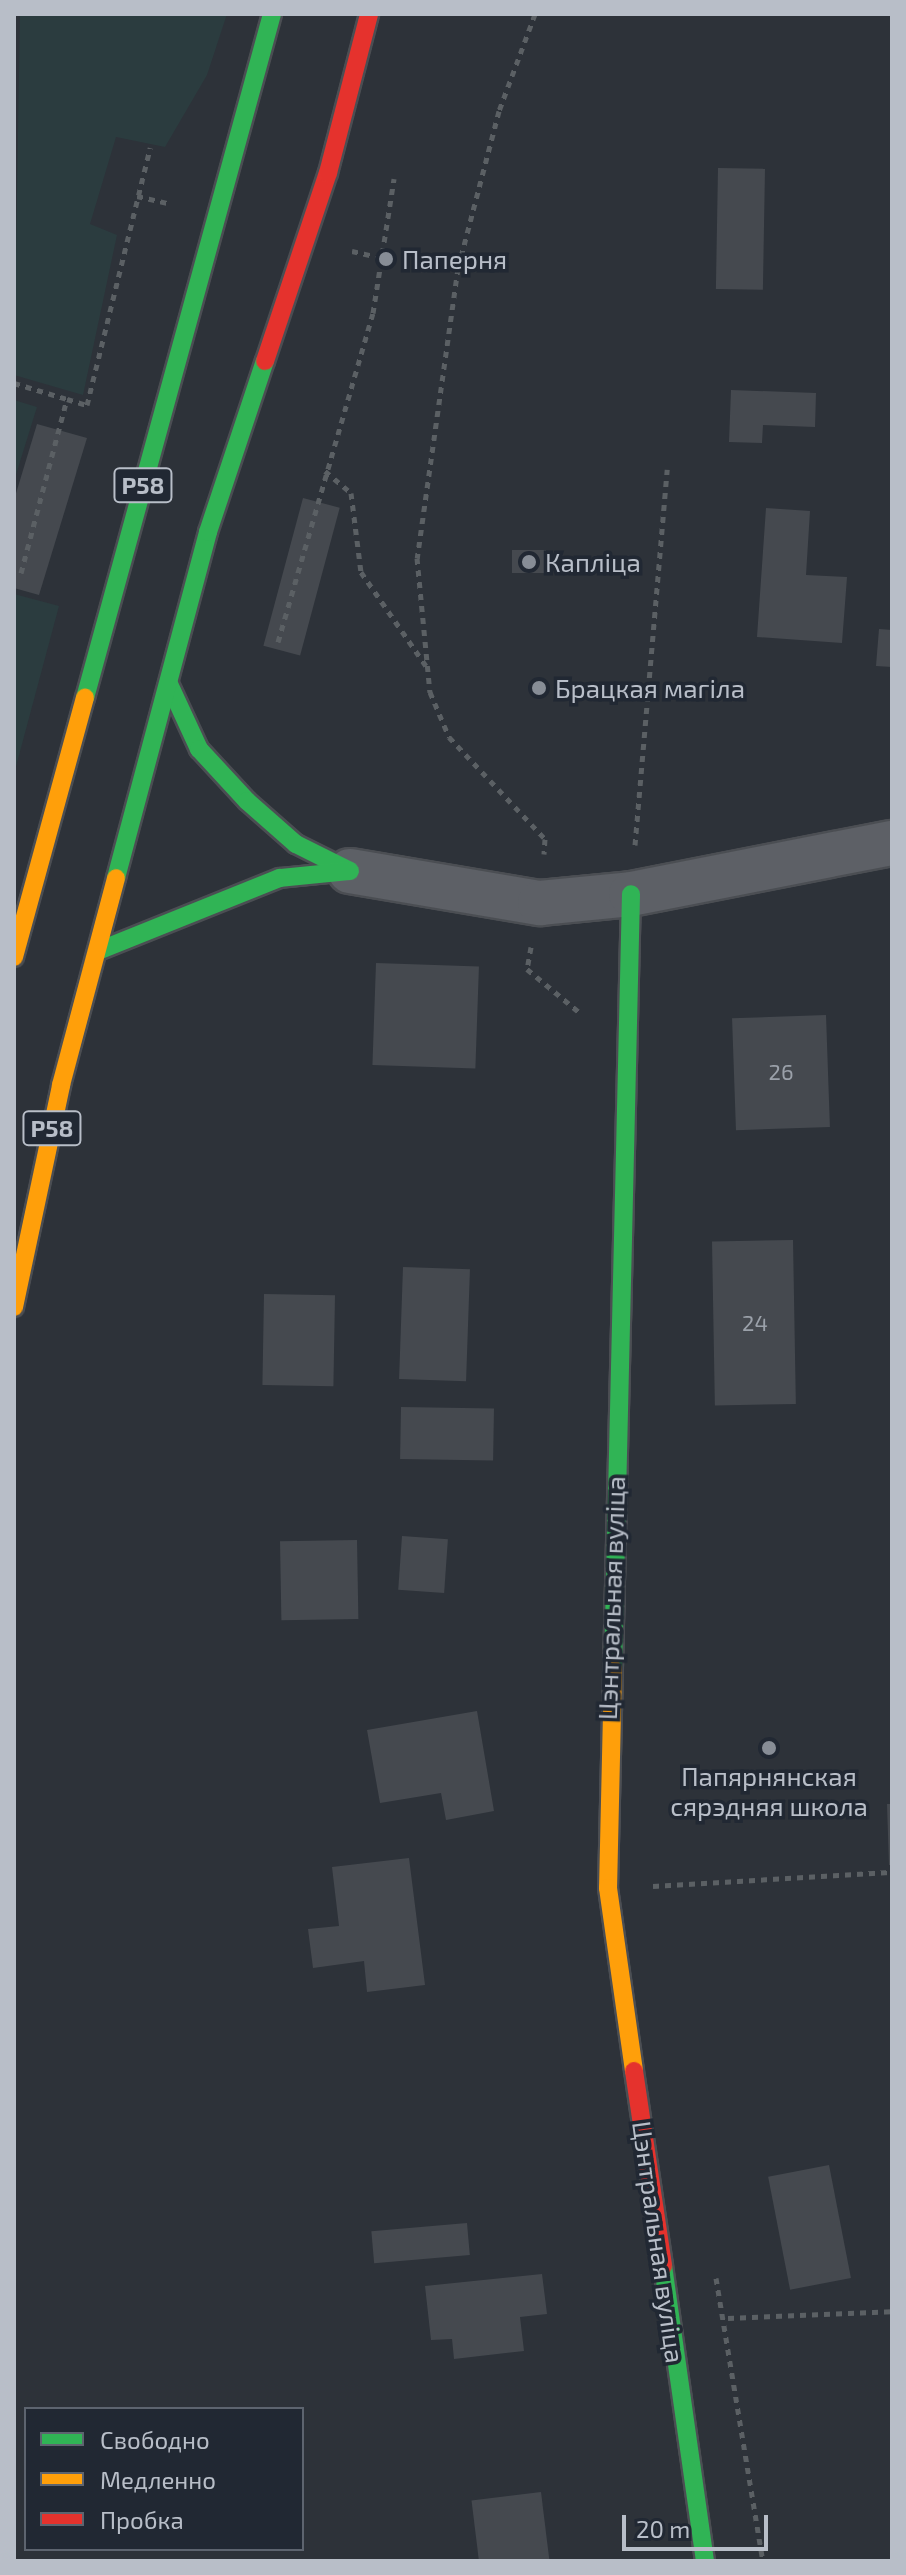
<!DOCTYPE html>
<html>
<head>
<meta charset="utf-8">
<style>
  body { margin:0 }
  #map { position:relative; width:906px; height:2575px; overflow:hidden; background:#2d3239; font-family:"Exo 2",sans-serif }
  div>[style] { position:absolute }
  [style*='--x'] { left:calc(var(--x)*1px); top:calc(var(--y)*1px); width:calc(var(--w)*1px); rotate:calc(var(--a)*1deg) }
  .green>* { inset:0; background:#2b3c3f }
  .building>* { inset:0; background:#45494f; transform-origin:0 0 }
  .path>* { height:5px; margin-top:-2.5px; transform-origin:0; background:repeating-linear-gradient(90deg,#5b6064 0 6px,transparent 0 12px) }
  .roads { filter:drop-shadow(2px 0 #4b4e53) drop-shadow(-2px 0 #4b4e53) drop-shadow(0 2px #4b4e53) drop-shadow(0 -2px #4b4e53) }
  .street>* { height:44px; margin:-22px; padding:0 22px; transform-origin:22px; border-radius:22px; background:#5d6066 }
  .fast>* { height:18px; margin:-9px; padding:0 9px; transform-origin:9px; border-radius:9px; background:#30b455 }
  .slow>* { height:18px; margin:-9px; padding:0 9px; transform-origin:9px; border-radius:9px; background:#ff9f0a }
  .jam>* { height:18px; margin:-9px; padding:0 9px; transform-origin:9px; border-radius:9px; background:#e5322d }
  .dots>* { width:22px; height:22px; translate:-50% -50%; box-sizing:border-box; border:4px solid #212833; border-radius:50% }
  span { translate:-50% -50%; white-space:nowrap; text-align:center; line-height:1.15; -webkit-text-stroke:7px #212833; paint-order:stroke }
  .number-label { font-size:22px; color:#9ba1aa }
  .number-label span { -webkit-text-stroke-width:0 }
  .shield-label span { padding:2px 6px; background:#212833; border:2px solid; border-radius:6px; -webkit-text-stroke-width:0 }
  .shield-label { font-size:24px; color:#b8bec8; font-weight:700 }
  .poi-label { font-size:26px; color:#b8bec8 }
  .left { translate:0 -50%; text-align:left }
  .street-label { font-size:26px; color:#b8bec8 }
  .frame { position:absolute; inset:0; border:16px solid #b8bec8; pointer-events:none }
  .legend { position:absolute; left:24px; top:2407px; width:280px; height:144px; box-sizing:border-box; background:#212833; border:2px solid #5d646f; margin:0; padding:10px 14px; list-style:none; font-size:24px; color:#b8bec8 }
  .legend li { display:flex; align-items:center; gap:16px; height:40px }
  .legend b { width:40px; border:2px solid #5d646f }
  .scale { position:absolute; left:622px; top:2515px; width:146px; height:36px; box-sizing:border-box; border:4px solid #b8bec8; border-top:0; padding-left:10px; font-size:24px; line-height:28px; white-space:nowrap; color:#b8bec8; -webkit-text-stroke:6px #212833; paint-order:stroke }
</style>
</head>
<body>
<div id="map">
  <div class="green">
    <div style="clip-path:polygon(20px 14px,227px 14px,207px 75px,165px 147px,116px 137px,90px 224px,117px 235px,83px 395px,14px 375px)"></div>
    <div style="clip-path:polygon(14px 400px,37px 407px,14px 481px)"></div>
    <div style="clip-path:polygon(14px 594px,59px 606px,14px 774px)"></div>
  </div>
  <div class="building">
    <div style="left:718px;top:168px;width:47px;height:121px;rotate:1deg"></div>
    <div style="clip-path:polygon(731px 390px,816px 393px,815px 427px,763px 425px,762px 443px,729px 442px)"></div>
    <div style="clip-path:polygon(37px 424px,87px 438px,39px 595px,14px 588px,14px 500px)"></div>
    <div style="left:303px;top:498px;width:38px;height:153px;rotate:15deg"></div>
    <div style="clip-path:polygon(766px 508px,810px 511px,806px 575px,847px 577px,842px 643px,757px 637px)"></div>
    <div style="left:546px;top:550px;width:23px;height:34px;rotate:90deg"></div>
    <div style="clip-path:polygon(879px 629px,892px 630px,892px 667px,876px 666px)"></div>
    <div style="left:376px;top:963px;width:103px;height:102px;rotate:2deg"></div>
    <div style="left:826px;top:1015px;width:112px;height:94px;rotate:88deg"></div>
    <div style="left:793px;top:1240px;width:164px;height:81px;rotate:89deg"></div>
    <div style="left:403px;top:1267px;width:67px;height:112px;rotate:2deg"></div>
    <div style="left:264px;top:1294px;width:71px;height:91px;rotate:1deg"></div>
    <div style="left:401px;top:1407px;width:93px;height:52px;rotate:1deg"></div>
    <div style="left:402px;top:1536px;width:46px;height:54px;rotate:4deg"></div>
    <div style="left:357px;top:1540px;width:79px;height:77px;rotate:89deg"></div>
    <div style="clip-path:polygon(477px 1711px,494px 1811px,446px 1820px,441px 1793px,380px 1803px,367px 1730px)"></div>
    <div style="clip-path:polygon(887px 1804px,892px 1804px,892px 1865px,889px 1865px)"></div>
    <div style="clip-path:polygon(409px 1858px,425px 1985px,367px 1992px,364px 1961px,313px 1968px,308px 1929px,339px 1926px,332px 1867px)"></div>
    <div style="left:829px;top:2165px;width:115px;height:62px;rotate:79deg"></div>
    <div style="left:467px;top:2223px;width:32px;height:96px;rotate:85deg"></div>
    <div style="clip-path:polygon(542px 2274px,547px 2314px,520px 2317px,524px 2351px,454px 2359px,452px 2339px,431px 2340px,425px 2286px)"></div>
    <div style="left:541px;top:2492px;width:69px;height:70px;rotate:83deg"></div>
  </div>
  <div class="path">
    <div style="--x:535;--y:14;--w:103;--a:110.4"></div>
    <div style="--x:499;--y:111;--w:162;--a:104.6"></div>
    <div style="--x:458;--y:268;--w:293;--a:98"></div>
    <div style="--x:417;--y:558;--w:135;--a:84.5"></div>
    <div style="--x:430;--y:692;--w:49;--a:67.1"></div>
    <div style="--x:449;--y:737;--w:140;--a:46.7"></div>
    <div style="--x:545;--y:839;--w:15;--a:94"></div>
    <div style="--x:137;--y:196;--w:35;--a:13"></div>
    <div style="--x:352;--y:251;--w:35;--a:13"></div>
    <div style="--x:14;--y:383;--w:55;--a:16.8"></div>
    <div style="--x:325;--y:471;--w:34;--a:40"></div>
    <div style="--x:351;--y:493;--w:80;--a:82.8"></div>
    <div style="--x:361;--y:572;--w:114;--a:55.3"></div>
    <div style="--x:21;--y:573;--w:180;--a:-75.2"></div>
    <div style="--x:67;--y:399;--w:21;--a:17"></div>
    <div style="--x:87;--y:405;--w:265;--a:-76.2"></div>
    <div style="--x:278;--y:642;--w:342;--a:-73.9"></div>
    <div style="--x:373;--y:313;--w:136;--a:-81.1"></div>
    <div style="--x:635;--y:845;--w:377;--a:-85.1"></div>
    <div style="--x:531;--y:947;--w:22;--a:100"></div>
    <div style="--x:527;--y:969;--w:67;--a:39.6"></div>
    <div style="--x:653;--y:1886;--w:237;--a:-3.4"></div>
    <div style="--x:716;--y:2278;--w:287;--a:80.6"></div>
    <div style="--x:728;--y:2318;--w:164;--a:-2.4"></div>
  </div>
  <div class="roads">
    <div class="street">
      <div style="--x:350;--y:871;--w:193;--a:9.6"></div>
      <div style="--x:540;--y:903;--w:91;--a:-5.6"></div>
      <div style="--x:631;--y:894;--w:266;--a:-11.1"></div>
    </div>
    <div class="fast">
      <div style="--x:169;--y:684;--w:72;--a:65.2"></div>
      <div style="--x:199;--y:749;--w:71;--a:47.3"></div>
      <div style="--x:247;--y:801;--w:65;--a:41.3"></div>
      <div style="--x:296;--y:844;--w:60;--a:26.6"></div>
      <div style="--x:85;--y:698;--w:709;--a:-74.71"></div>
      <div style="--x:116;--y:878;--w:358;--a:-75.1"></div>
      <div style="--x:208;--y:532;--w:180;--a:-71.6"></div>
      <div style="--x:98;--y:951;--w:196;--a:-21.9"></div>
      <div style="--x:280;--y:878;--w:70;--a:-5.7"></div>
      <div style="--x:613;--y:1669;--w:775;--a:-88.67"></div>
      <div style="--x:663;--y:2266;--w:298;--a:81.9"></div>
    </div>
    <div class="slow">
      <div style="--x:14;--y:957;--w:269;--a:-74.7"></div>
      <div style="--x:14;--y:1307;--w:227;--a:-78"></div>
      <div style="--x:61;--y:1085;--w:214;--a:-75.1"></div>
      <div style="--x:613;--y:1669;--w:219;--a:91.3"></div>
      <div style="--x:608;--y:1888;--w:185;--a:81.9"></div>
    </div>
    <div class="jam">
      <div style="--x:265;--y:361;--w:198;--a:-71.5"></div>
      <div style="--x:328;--y:173;--w:164;--a:-75.5"></div>
      <div style="--x:634;--y:2071;--w:197;--a:81.5"></div>
    </div>
  </div>
  <div class="dots">
    <div style="left:386px;top:259px;background:#878d96"></div>
    <div style="left:529px;top:562px;background:#878d96"></div>
    <div style="left:539px;top:688px;background:#878d96"></div>
    <div style="left:769px;top:1748px;background:#878d96"></div>
  </div>
  <div class="number-label">
    <span style="left:781px;top:1072px">26</span>
    <span style="left:755px;top:1323px">24</span>
  </div>
  <div class="shield-label">
    <span style="left:143px;top:485px">Р58</span>
    <span style="left:52px;top:1128px">Р58</span>
  </div>
  <div class="poi-label">
    <span class="left" style="left:402px;top:259px">Паперня</span>
    <span class="left" style="left:545px;top:562px">Капліца</span>
    <span class="left" style="left:555px;top:688px">Брацкая магіла</span>
    <span style="left:769px;top:1791px">Папярнянская<br>сярэдняя школа</span>
  </div>
  <div class="street-label">
    <span style="left:611px;top:1598px;rotate:-88deg">Цэнтральная вуліца</span>
    <span style="left:659px;top:2242px;rotate:82deg">Цэнтральная вуліца</span>
  </div>
  <div class="frame"></div>
  <ul class="legend">
  <li><b style="height:10px;background:#30b455"></b>Свободно</li>
  <li><b style="height:10px;background:#ff9f0a"></b>Медленно</li>
  <li><b style="height:10px;background:#e5322d"></b>Пробка</li>
  </ul>
  <div class="scale">20 m</div>
</div>
</body>
</html>
